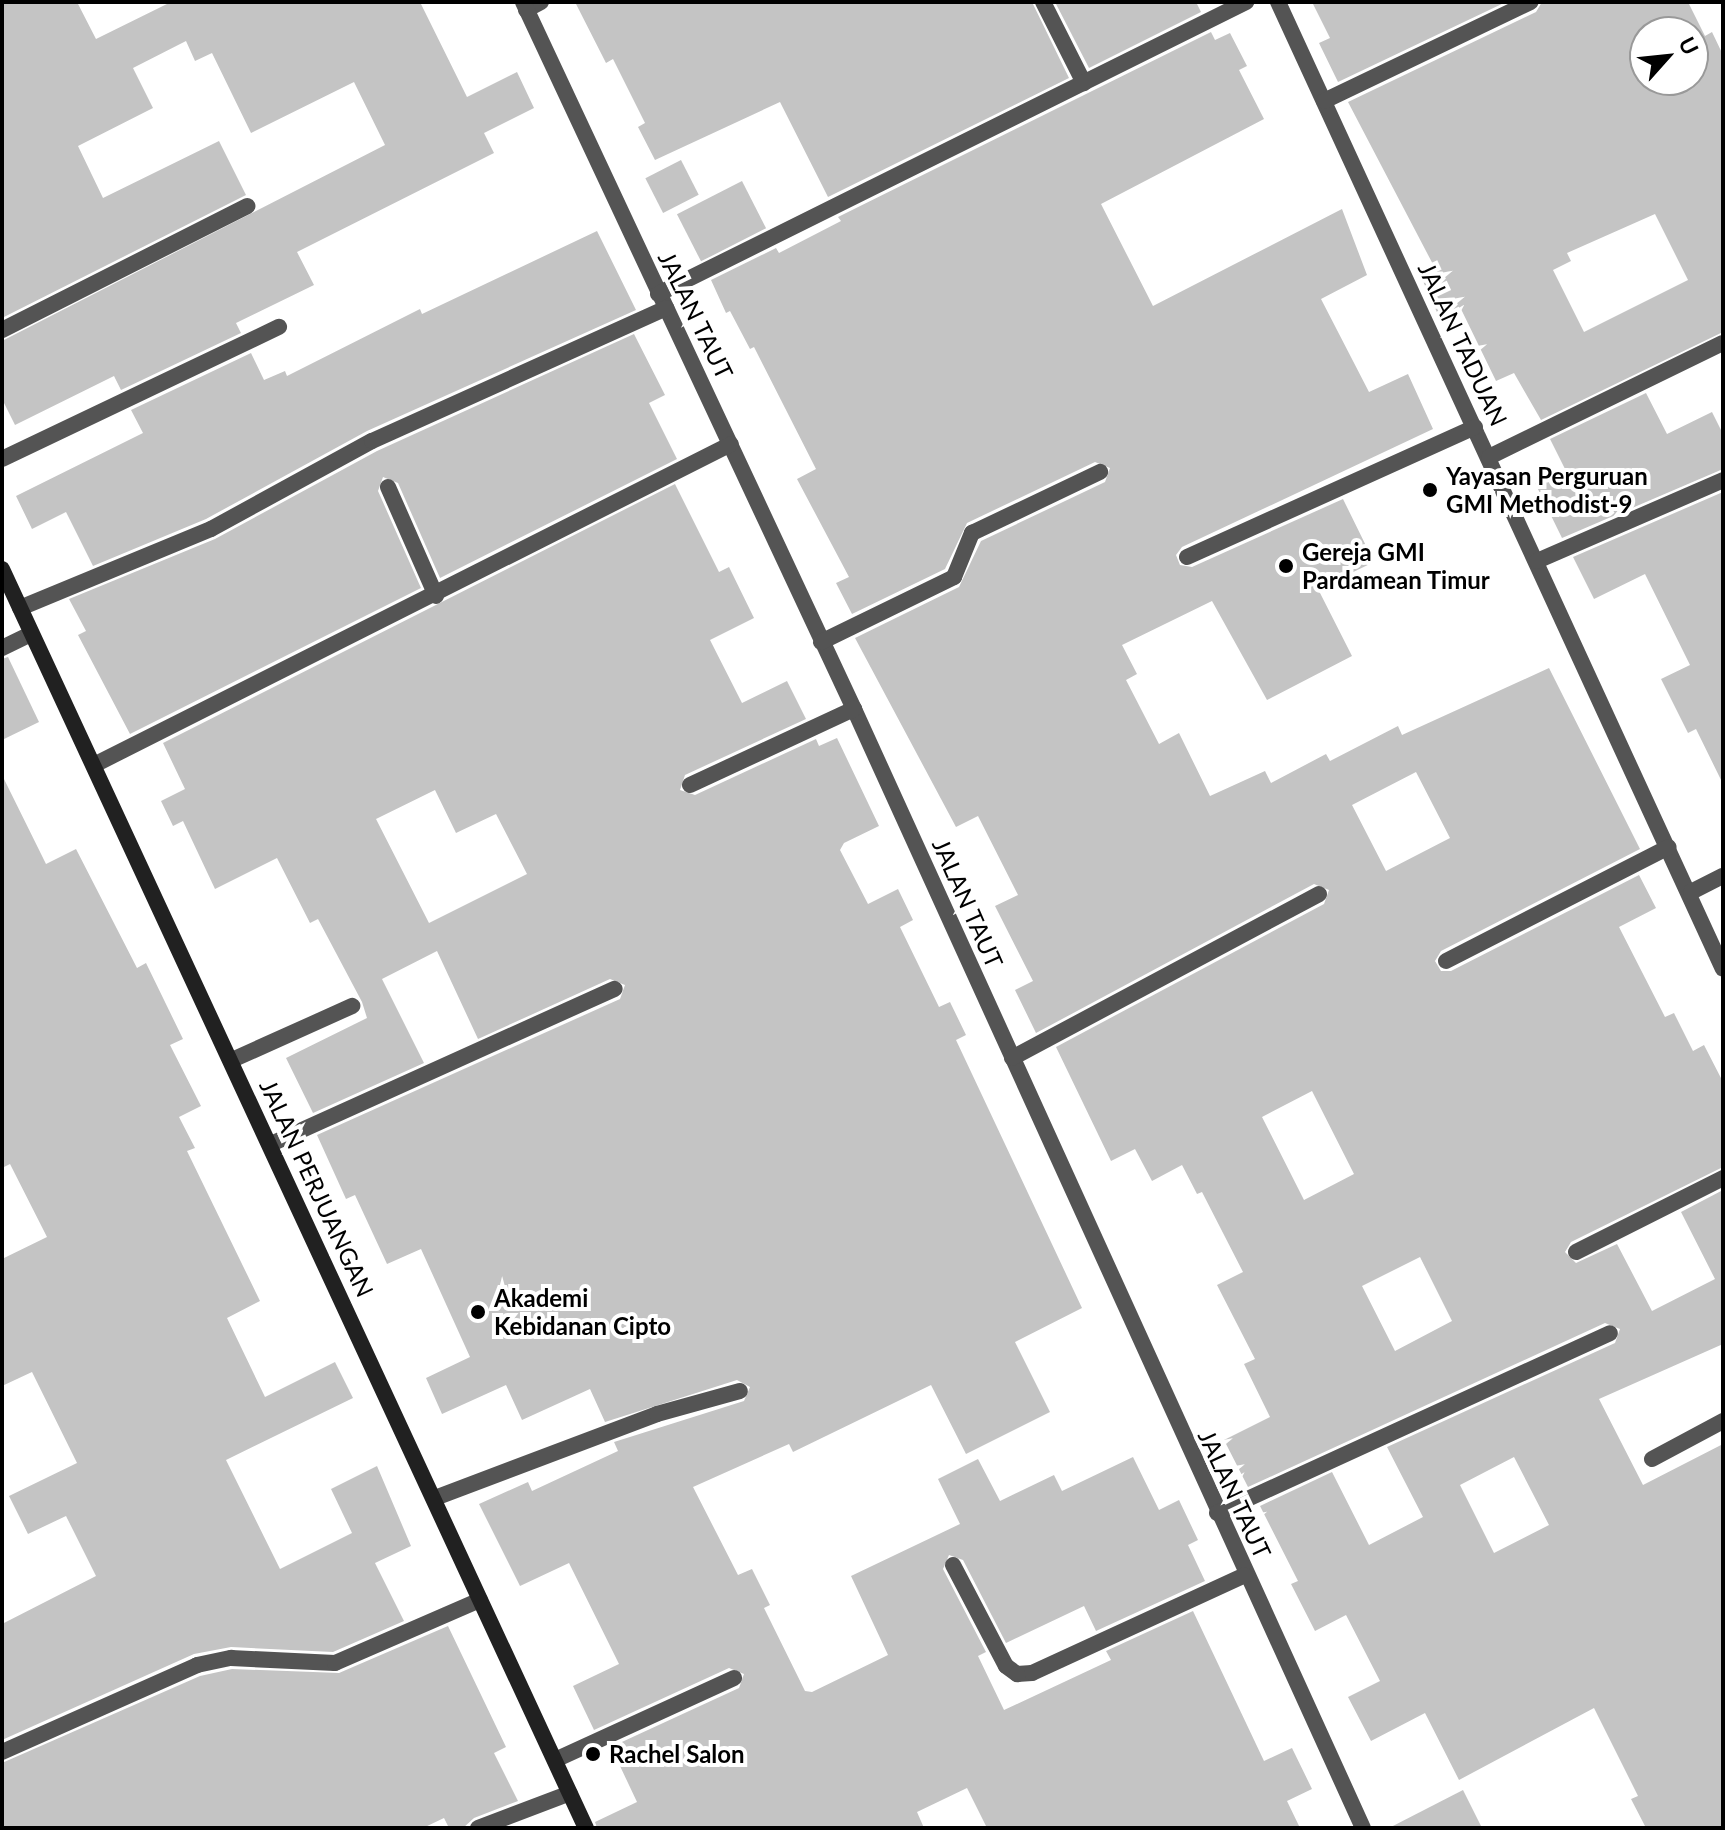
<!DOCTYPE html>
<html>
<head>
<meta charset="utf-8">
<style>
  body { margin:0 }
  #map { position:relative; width:1725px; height:1830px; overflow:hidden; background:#fff; font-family:Lato,sans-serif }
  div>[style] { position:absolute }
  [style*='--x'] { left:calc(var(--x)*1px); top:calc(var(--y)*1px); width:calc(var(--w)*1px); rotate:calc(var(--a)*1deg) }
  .building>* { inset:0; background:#c4c4c4; transform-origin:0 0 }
  .lane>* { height:16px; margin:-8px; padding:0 8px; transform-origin:8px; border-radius:8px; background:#545454 }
  .street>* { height:16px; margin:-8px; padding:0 8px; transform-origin:8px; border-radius:8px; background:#545454 }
  .secondary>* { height:16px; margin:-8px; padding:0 8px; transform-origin:8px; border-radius:8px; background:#212121 }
  .dots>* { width:22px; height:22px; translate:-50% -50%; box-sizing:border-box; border:4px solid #fff; border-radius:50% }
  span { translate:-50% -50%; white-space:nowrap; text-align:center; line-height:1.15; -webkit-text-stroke:8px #fff; paint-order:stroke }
  .street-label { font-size:24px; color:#000 }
  .poi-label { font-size:24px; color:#000; font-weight:700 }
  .left { translate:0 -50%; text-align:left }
  .frame { position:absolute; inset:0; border:4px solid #000; pointer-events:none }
  .north { position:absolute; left:1629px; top:16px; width:80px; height:80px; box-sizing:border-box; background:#fff; border:2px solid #999; border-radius:50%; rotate:63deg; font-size:22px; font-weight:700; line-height:32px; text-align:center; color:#000 }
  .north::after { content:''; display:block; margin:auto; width:28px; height:36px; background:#000; clip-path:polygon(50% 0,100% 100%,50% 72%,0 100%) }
</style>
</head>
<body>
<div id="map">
  <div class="building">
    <div style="clip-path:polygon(2px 2px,77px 2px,96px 39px,171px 2px,420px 2px,467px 97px,517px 72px,534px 108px,484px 133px,494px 153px,297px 252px,314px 285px,236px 323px,241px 333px,121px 390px,114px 376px,15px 425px,2px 399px,2px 341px,385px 145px,354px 82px,251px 133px,212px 53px,195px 61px,186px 41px,133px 68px,153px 108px,78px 146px,103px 198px,219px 141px,246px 195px,2px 318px)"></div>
    <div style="clip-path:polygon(575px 2px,1032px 2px,1069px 78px,828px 197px,780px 102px,655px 160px,638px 127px,645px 123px,613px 59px,606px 63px)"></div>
    <div style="clip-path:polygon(1055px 2px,1196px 2px,1201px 12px,1089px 68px)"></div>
    <div style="clip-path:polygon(1312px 2px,1506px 2px,1338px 82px,1319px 43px,1330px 38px)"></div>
    <div style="clip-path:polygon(evenodd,1542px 2px,1688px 2px,1705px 36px,1712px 32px,1723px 55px,1723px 332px,1541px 420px,1514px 373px,1496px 381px,1461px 309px,1440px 319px,1422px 279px,1437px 272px,1348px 102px,1536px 12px,1542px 2px,1645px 32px,1693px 32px,1693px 80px,1645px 80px,1645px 32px,1542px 2px,1655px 214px,1688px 280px,1584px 332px,1553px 270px,1571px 261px,1567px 253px,1655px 214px)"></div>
    <div style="clip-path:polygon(evenodd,1211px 32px,1215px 40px,1230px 33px,1247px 66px,1239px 70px,1264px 119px,1101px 204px,1153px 306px,1342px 209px,1367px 275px,1321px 299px,1369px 392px,1408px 374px,1433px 429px,1182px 547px,1176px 555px,1180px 565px,1192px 567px,1343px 499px,1374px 562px,1318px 589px,1352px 656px,1267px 700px,1212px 601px,1122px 645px,1137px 674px,1126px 680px,1159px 744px,1179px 733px,1210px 796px,1265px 771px,1271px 783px,1326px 754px,1330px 761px,1398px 726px,1402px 735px,1549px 668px,1640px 849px,1441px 951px,1435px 961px,1441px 971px,1451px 971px,1639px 875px,1656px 908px,1619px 927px,1665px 1017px,1674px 1013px,1693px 1051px,1704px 1045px,1723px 1082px,1723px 1167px,1571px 1242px,1565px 1252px,1576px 1263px,1617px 1244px,1652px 1311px,1715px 1279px,1681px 1212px,1723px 1190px,1723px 1344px,1599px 1399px,1643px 1485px,1723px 1444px,1723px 1828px,1646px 1828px,1631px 1799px,1638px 1796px,1594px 1708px,1459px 1780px,1425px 1713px,1371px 1741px,1348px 1697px,1380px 1681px,1346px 1615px,1315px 1631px,1291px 1584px,1298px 1581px,1260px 1506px,1332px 1472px,1369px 1545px,1423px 1517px,1387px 1447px,1615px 1343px,1620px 1329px,1605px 1323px,1248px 1487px,1224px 1440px,1270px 1417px,1244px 1364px,1255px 1359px,1217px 1285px,1243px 1272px,1202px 1192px,1197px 1194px,1182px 1165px,1152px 1181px,1135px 1149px,1111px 1161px,1056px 1047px,1324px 904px,1329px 890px,1314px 884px,1036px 1033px,1015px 990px,1033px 981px,995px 906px,1018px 895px,978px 816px,956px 827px,855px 638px,959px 587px,981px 541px,1105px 482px,1110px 468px,1095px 462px,967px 523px,945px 569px,852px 614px,836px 583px,849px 577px,797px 479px,816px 469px,754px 347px,750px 349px,730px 311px,726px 313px,711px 280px,776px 248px,779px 253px,841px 221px,838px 217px,1211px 32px,1416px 772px,1450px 838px,1386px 871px,1352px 805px,1416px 772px,1211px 32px,1312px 1091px,1354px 1174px,1304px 1200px,1262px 1117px,1312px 1091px,1211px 32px,1420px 1257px,1452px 1321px,1395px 1351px,1362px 1286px,1420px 1257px,1211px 32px,1514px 1457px,1549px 1525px,1494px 1553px,1460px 1485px,1514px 1457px)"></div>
    <div style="left:681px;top:160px;width:39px;height:40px;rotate:63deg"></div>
    <div style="left:742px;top:181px;width:53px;height:73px;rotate:63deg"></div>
    <div style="clip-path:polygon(597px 231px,636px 310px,367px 431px,206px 519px,93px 566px,66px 512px,32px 529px,16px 496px,143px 433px,131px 410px,251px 353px,264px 380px,285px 371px,287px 376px,420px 309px,422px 314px)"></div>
    <div style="clip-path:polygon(634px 334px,665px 395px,649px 403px,677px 459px,440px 578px,398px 483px,383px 477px,378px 491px,421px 588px,130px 734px,78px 635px,86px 631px,69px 599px,215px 539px,377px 451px)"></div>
    <div style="clip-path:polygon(1646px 393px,1667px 434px,1712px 412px,1723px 434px,1723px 469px,1562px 538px,1535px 483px,1565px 469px,1550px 439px)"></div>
    <div style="clip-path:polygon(evenodd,675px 484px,719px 572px,729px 567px,754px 618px,710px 640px,742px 703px,787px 681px,806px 719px,685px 775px,680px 790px,695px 795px,816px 739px,819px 746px,837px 738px,879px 826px,844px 843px,840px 850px,868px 904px,898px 889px,913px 920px,900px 927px,939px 1007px,950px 1002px,966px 1035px,956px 1040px,1082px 1308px,1015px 1342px,1050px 1412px,966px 1454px,931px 1385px,793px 1452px,789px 1444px,693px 1487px,738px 1575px,752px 1569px,770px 1605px,764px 1608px,805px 1691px,812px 1692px,888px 1655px,851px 1576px,960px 1524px,938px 1479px,978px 1459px,1000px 1501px,1054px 1475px,1062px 1491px,1133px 1457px,1159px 1510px,1179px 1500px,1198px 1540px,1188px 1545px,1205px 1581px,1096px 1631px,1084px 1606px,1006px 1643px,963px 1560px,949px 1555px,943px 1569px,986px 1652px,978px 1656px,1004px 1710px,1111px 1660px,1106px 1651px,1193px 1611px,1264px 1761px,1292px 1748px,1312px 1789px,1287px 1801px,1300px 1828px,987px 1828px,967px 1788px,917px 1812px,924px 1828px,597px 1828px,595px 1822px,637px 1802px,611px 1747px,739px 1688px,744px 1674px,729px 1668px,594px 1730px,573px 1686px,619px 1664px,569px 1563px,520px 1586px,479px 1504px,528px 1482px,532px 1491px,618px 1451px,614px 1442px,744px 1401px,750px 1387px,737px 1380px,605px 1422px,590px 1389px,522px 1420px,506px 1385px,442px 1414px,426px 1378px,470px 1357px,421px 1249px,387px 1264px,355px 1195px,346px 1199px,317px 1135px,620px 999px,625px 985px,610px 979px,478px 1039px,437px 951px,382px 979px,424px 1063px,313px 1113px,286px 1058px,367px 1018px,362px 1002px,318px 919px,310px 923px,277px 858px,215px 889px,183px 821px,173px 826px,161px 801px,185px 789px,163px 743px,675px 484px,435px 790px,456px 833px,496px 814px,527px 874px,429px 923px,376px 819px,435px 790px)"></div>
    <div style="clip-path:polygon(1723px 492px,1723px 784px,1696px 729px,1688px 733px,1661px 679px,1690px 665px,1645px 574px,1594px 599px,1573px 557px)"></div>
    <div style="clip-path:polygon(8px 657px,39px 722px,2px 740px,2px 659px)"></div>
    <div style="clip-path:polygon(2px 775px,46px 864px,76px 849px,137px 968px,146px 963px,183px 1039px,170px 1045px,201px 1106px,179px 1117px,195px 1148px,187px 1151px,260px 1301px,227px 1318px,265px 1397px,335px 1362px,353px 1398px,226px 1460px,280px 1569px,352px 1533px,331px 1489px,377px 1466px,411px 1546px,375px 1563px,404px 1621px,333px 1652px,231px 1647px,194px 1654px,2px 1740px,2px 1624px,96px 1576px,66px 1516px,28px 1534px,9px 1496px,77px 1463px,32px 1372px,2px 1386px,2px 1259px,47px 1237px,10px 1164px,2px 1168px)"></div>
    <div style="clip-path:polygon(448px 1626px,506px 1747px,494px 1753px,518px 1801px,474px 1818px,463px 1828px,449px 1828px,444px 1818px,423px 1828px,2px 1828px,2px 1763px,200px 1676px,232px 1669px,339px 1673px)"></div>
    <div style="clip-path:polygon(1463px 1790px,1482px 1828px,1389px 1828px)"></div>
  </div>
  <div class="lane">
    <div style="--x:526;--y:10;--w:17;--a:-28"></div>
  </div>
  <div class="street">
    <div style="--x:523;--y:2;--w:781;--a:64.91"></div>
    <div style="--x:854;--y:709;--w:1229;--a:65.54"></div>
    <div style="--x:1043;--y:2;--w:91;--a:63.2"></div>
    <div style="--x:1278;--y:2;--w:1064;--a:65.29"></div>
    <div style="--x:1324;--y:101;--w:229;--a:-25.6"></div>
    <div style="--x:658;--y:294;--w:657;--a:-26.41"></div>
    <div style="--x:2;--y:330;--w:275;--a:-26.8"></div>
    <div style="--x:1489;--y:457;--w:260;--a:-26"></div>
    <div style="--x:2;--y:459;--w:307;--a:-25.5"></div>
    <div style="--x:388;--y:487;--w:119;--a:66.2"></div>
    <div style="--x:1187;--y:557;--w:316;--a:-24.3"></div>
    <div style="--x:1537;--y:561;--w:203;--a:-23.5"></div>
    <div style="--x:20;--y:608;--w:207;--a:-22.5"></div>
    <div style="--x:211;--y:529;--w:183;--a:-28.7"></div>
    <div style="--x:372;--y:441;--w:323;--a:-24.3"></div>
    <div style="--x:821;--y:642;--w:148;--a:-26"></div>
    <div style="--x:954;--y:577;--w:48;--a:-67.8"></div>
    <div style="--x:972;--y:533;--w:142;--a:-25.5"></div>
    <div style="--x:2;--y:648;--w:32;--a:-26"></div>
    <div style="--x:94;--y:765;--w:713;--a:-26.74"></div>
    <div style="--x:690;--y:785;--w:181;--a:-24.9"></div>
    <div style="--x:1691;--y:892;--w:36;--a:-27"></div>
    <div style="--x:1446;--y:961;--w:250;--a:-27.1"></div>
    <div style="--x:1012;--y:1058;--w:348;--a:-28.1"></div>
    <div style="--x:232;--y:1060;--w:132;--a:-24.2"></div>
    <div style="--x:271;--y:1144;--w:377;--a:-24.3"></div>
    <div style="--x:1576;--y:1252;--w:165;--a:-26.7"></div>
    <div style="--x:1652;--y:1459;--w:81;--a:-28.2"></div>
    <div style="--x:435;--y:1498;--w:237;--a:-20.7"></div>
    <div style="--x:657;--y:1414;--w:86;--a:-15.5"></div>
    <div style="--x:1217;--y:1513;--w:432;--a:-24.6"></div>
    <div style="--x:953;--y:1565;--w:114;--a:62.3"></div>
    <div style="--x:1006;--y:1666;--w:14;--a:36"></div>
    <div style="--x:1017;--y:1674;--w:15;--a:-4"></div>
    <div style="--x:1032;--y:1673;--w:234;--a:-24.7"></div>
    <div style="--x:2;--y:1752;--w:214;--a:-24"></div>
    <div style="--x:197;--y:1665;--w:35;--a:-12"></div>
    <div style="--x:231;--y:1658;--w:104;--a:2.8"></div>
    <div style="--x:335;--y:1663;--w:158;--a:-23.5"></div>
    <div style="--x:555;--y:1760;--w:197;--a:-24.6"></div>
    <div style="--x:478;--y:1828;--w:98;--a:-20.8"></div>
  </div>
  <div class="secondary">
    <div style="--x:2;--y:569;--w:1388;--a:65.12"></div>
  </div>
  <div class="dots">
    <div style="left:1430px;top:490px;background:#000"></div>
    <div style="left:1286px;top:566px;background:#000"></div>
    <div style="left:478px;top:1312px;background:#000"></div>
    <div style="left:593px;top:1754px;background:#000"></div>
  </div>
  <div class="street-label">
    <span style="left:696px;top:315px;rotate:64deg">JALAN TAUT</span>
    <span style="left:1463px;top:344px;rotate:65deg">JALAN TADUAN</span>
    <span style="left:968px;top:903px;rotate:66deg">JALAN TAUT</span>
    <span style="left:317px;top:1188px;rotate:65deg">JALAN PERJUANGAN</span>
    <span style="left:1235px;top:1494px;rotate:65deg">JALAN TAUT</span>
  </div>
  <div class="poi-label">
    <span class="left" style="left:1446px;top:490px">Yayasan Perguruan<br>GMI Methodist-9</span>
    <span class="left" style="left:1302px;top:566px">Gereja GMI<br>Pardamean Timur</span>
    <span class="left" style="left:494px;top:1312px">Akademi<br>Kebidanan Cipto</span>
    <span class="left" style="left:609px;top:1754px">Rachel Salon</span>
  </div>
  <div class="frame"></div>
  <div class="north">U</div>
</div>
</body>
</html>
